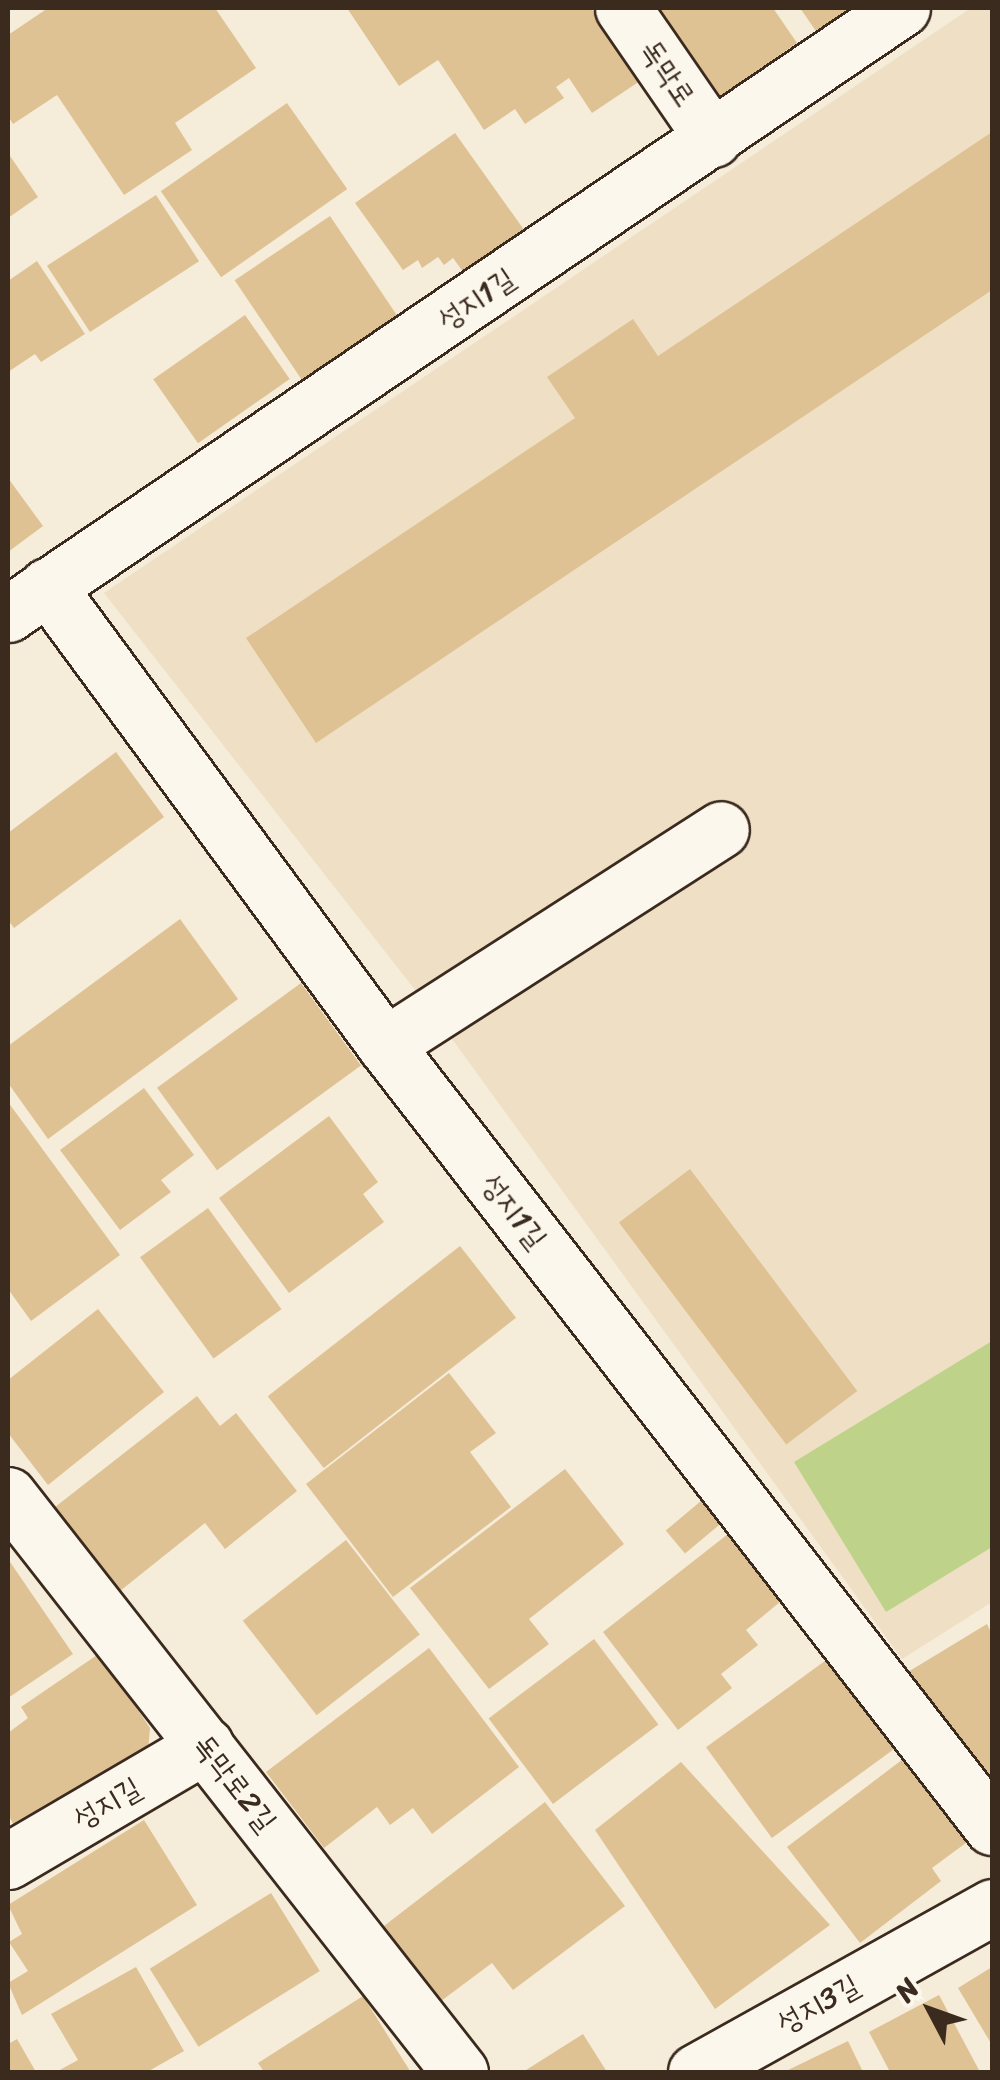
<!DOCTYPE html>
<html>
<head>
<meta charset="utf-8">
<style>
  body { margin:0 }
  #map { position:relative; width:1000px; height:2080px; overflow:hidden; background:#f5ecda; font-family:Sriracha,"Poor Story",sans-serif }
  div>[style] { position:absolute }
  [style*='--x'] { left:calc(var(--x)*1px); top:calc(var(--y)*1px); width:calc(var(--w)*1px); rotate:calc(var(--a)*1deg) }
  .built>* { inset:0; background:#eedfc5 }
  .green>* { inset:0; background:#bed389 }
  .building>* { inset:0; background:#dfc293; transform-origin:0 0 }
  .roads { filter:drop-shadow(2px 0 #3b2a1e) drop-shadow(-2px 0 #3b2a1e) drop-shadow(0 2px #3b2a1e) drop-shadow(0 -2px #3b2a1e) }
  .minor>* { height:55px; margin:-27.5px; padding:0 27.5px; transform-origin:27.5px; border-radius:27.5px; background:#fbf7ec }
  span { translate:-50% -50%; white-space:nowrap; text-align:center; line-height:1.15; -webkit-text-stroke:8px #fbf7ec; paint-order:stroke }
  .street-label { font-size:30px; color:#3b2a1e }
  .frame { position:absolute; inset:0; border:10px solid #3b2a1e; pointer-events:none }
  .north { position:absolute; left:880px; top:1960px; width:100px; height:100px; -webkit-text-stroke:8px #fbf7ec; paint-order:stroke; rotate:311deg; font-size:28px; font-weight:700; line-height:40px; text-align:center; color:#3b2a1e }
  .north::after { content:''; display:block; margin:auto; width:35px; height:45px; background:#3b2a1e; clip-path:polygon(50% 0,100% 100%,50% 72%,0 100%) }
</style>
</head>
<body>
<div id="map">
  <div class="built">
    <div style="clip-path:polygon(971px 8px,992px 8px,992px 1602px,902px 1659px,434px 1014px,104px 593px)"></div>
  </div>
  <div class="green">
    <div style="clip-path:polygon(992px 1341px,992px 1547px,886px 1612px,794px 1462px)"></div>
  </div>
  <div class="building">
    <div style="clip-path:polygon(48px 8px,215px 8px,256px 68px,175px 123px,192px 150px,124px 195px,57px 95px,13px 124px,8px 116px,8px 35px)"></div>
    <div style="clip-path:polygon(347px 8px,591px 8px,640px 81px,592px 113px,569px 78px,556px 87px,564px 98px,525px 124px,515px 109px,484px 130px,438px 60px,399px 86px)"></div>
    <div style="clip-path:polygon(640px 8px,773px 8px,797px 43px,708px 105px)"></div>
    <div style="clip-path:polygon(800px 8px,876px 8px,825px 44px)"></div>
    <div style="left:287px;top:103px;width:105px;height:154px;rotate:55deg"></div>
    <div style="clip-path:polygon(992px 132px,992px 290px,316px 743px,246px 638px,575px 418px,547px 377px,633px 319px,658px 356px)"></div>
    <div style="clip-path:polygon(455px 133px,527px 234px,467px 277px,453px 258px,444px 265px,438px 257px,422px 268px,418px 260px,403px 270px,355px 203px)"></div>
    <div style="clip-path:polygon(8px 153px,38px 197px,8px 218px)"></div>
    <div style="left:156px;top:195px;width:79px;height:130px;rotate:57deg"></div>
    <div style="left:330px;top:216px;width:129px;height:115px;rotate:56deg"></div>
    <div style="clip-path:polygon(37px 261px,85px 334px,41px 362px,35px 354px,8px 372px,8px 281px)"></div>
    <div style="left:245px;top:315px;width:78px;height:112px;rotate:55deg"></div>
    <div style="clip-path:polygon(8px 478px,43px 526px,8px 552px)"></div>
    <div style="clip-path:polygon(116px 752px,164px 817px,14px 928px,8px 920px,8px 833px)"></div>
    <div style="clip-path:polygon(180px 919px,238px 999px,48px 1139px,8px 1083px,8px 1046px)"></div>
    <div style="left:301px;top:983px;width:102px;height:178px;rotate:54deg"></div>
    <div style="clip-path:polygon(144px 1088px,194px 1155px,161px 1180px,171px 1192px,120px 1230px,60px 1150px)"></div>
    <div style="clip-path:polygon(8px 1102px,120px 1255px,31px 1321px,8px 1289px)"></div>
    <div style="clip-path:polygon(329px 1116px,378px 1182px,363px 1194px,384px 1222px,289px 1293px,219px 1198px)"></div>
    <div style="left:690px;top:1169px;width:278px;height:89px;rotate:53deg"></div>
    <div style="left:208px;top:1208px;width:125px;height:84px;rotate:54deg"></div>
    <div style="left:460px;top:1246px;width:91px;height:244px;rotate:52deg"></div>
    <div style="clip-path:polygon(98px 1309px,164px 1392px,48px 1485px,8px 1433px,8px 1380px)"></div>
    <div style="clip-path:polygon(449px 1373px,496px 1433px,470px 1452px,511px 1507px,393px 1597px,306px 1484px)"></div>
    <div style="clip-path:polygon(197px 1396px,220px 1426px,236px 1413px,297px 1491px,225px 1549px,205px 1523px,115px 1595px,50px 1511px)"></div>
    <div style="clip-path:polygon(565px 1469px,624px 1544px,529px 1619px,549px 1644px,489px 1689px,410px 1588px)"></div>
    <div style="left:701px;top:1501px;width:30px;height:46px;rotate:50deg"></div>
    <div style="clip-path:polygon(728px 1534px,780px 1602px,746px 1630px,758px 1645px,721px 1674px,732px 1688px,678px 1730px,603px 1632px)"></div>
    <div style="left:346px;top:1540px;width:120px;height:131px;rotate:52deg"></div>
    <div style="clip-path:polygon(8px 1559px,73px 1654px,8px 1698px)"></div>
    <div style="clip-path:polygon(987px 1624px,992px 1634px,992px 1809px,898px 1678px)"></div>
    <div style="left:594px;top:1639px;width:107px;height:132px;rotate:53deg"></div>
    <div style="clip-path:polygon(429px 1648px,519px 1767px,432px 1834px,413px 1808px,390px 1825px,377px 1807px,324px 1848px,266px 1772px)"></div>
    <div style="clip-path:polygon(100px 1653px,150px 1728px,148px 1751px,18px 1834px,8px 1814px,8px 1733px,28px 1718px,21px 1707px)"></div>
    <div style="left:829px;top:1658px;width:112px;height:152px;rotate:54deg"></div>
    <div style="clip-path:polygon(915px 1750px,978px 1834px,932px 1868px,941px 1881px,860px 1943px,787px 1847px)"></div>
    <div style="clip-path:polygon(681px 1762px,830px 1925px,715px 2009px,595px 1830px)"></div>
    <div style="clip-path:polygon(545px 1802px,625px 1906px,513px 1990px,492px 1963px,437px 2004px,380px 1929px)"></div>
    <div style="clip-path:polygon(144px 1820px,197px 1905px,22px 2015px,8px 1983px,28px 1971px,9px 1942px,22px 1934px,8px 1905px)"></div>
    <div style="left:271px;top:1893px;width:92px;height:143px;rotate:58deg"></div>
    <div style="clip-path:polygon(136px 1967px,184px 2051px,147px 2072px,56px 2072px,78px 2060px,51px 2014px)"></div>
    <div style="clip-path:polygon(992px 1967px,992px 2045px,958px 1988px)"></div>
    <div style="clip-path:polygon(939px 1995px,980px 2072px,890px 2072px,869px 2032px)"></div>
    <div style="clip-path:polygon(363px 1996px,410px 2071px,264px 2072px,258px 2063px)"></div>
    <div style="clip-path:polygon(583px 2034px,607px 2072px,523px 2072px)"></div>
    <div style="clip-path:polygon(17px 2039px,36px 2072px,8px 2072px,8px 2044px)"></div>
    <div style="clip-path:polygon(848px 2041px,863px 2072px,784px 2072px)"></div>
  </div>
  <div class="roads">
    <div class="minor">
      <div style="--x:623;--y:8;--w:159;--a:55.5"></div>
      <div style="--x:47;--y:586;--w:570;--a:53.63"></div>
      <div style="--x:385;--y:1045;--w:990;--a:52.18"></div>
      <div style="--x:8;--y:614;--w:1080;--a:-34.13"></div>
      <div style="--x:385;--y:1045;--w:399;--a:-32.7"></div>
      <div style="--x:8;--y:1495;--w:733;--a:51.93"></div>
      <div style="--x:8;--y:1861;--w:229;--a:-30.4"></div>
      <div style="--x:696;--y:2072;--w:339;--a:-29.1"></div>
    </div>
  </div>
  <div class="street-label">
    <span style="left:668px;top:73px;rotate:56deg">독막로</span>
    <span style="left:476px;top:299px;rotate:-34deg">성지1길</span>
    <span style="left:514px;top:1211px;rotate:52deg">성지1길</span>
    <span style="left:235px;top:1783px;rotate:52deg">독막로2길</span>
    <span style="left:107px;top:1803px;rotate:-30deg">성지길</span>
    <span style="left:818px;top:2004px;rotate:-29deg">성지3길</span>
  </div>
  <div class="frame"></div>
  <div class="north">N</div>
</div>
</body>
</html>
